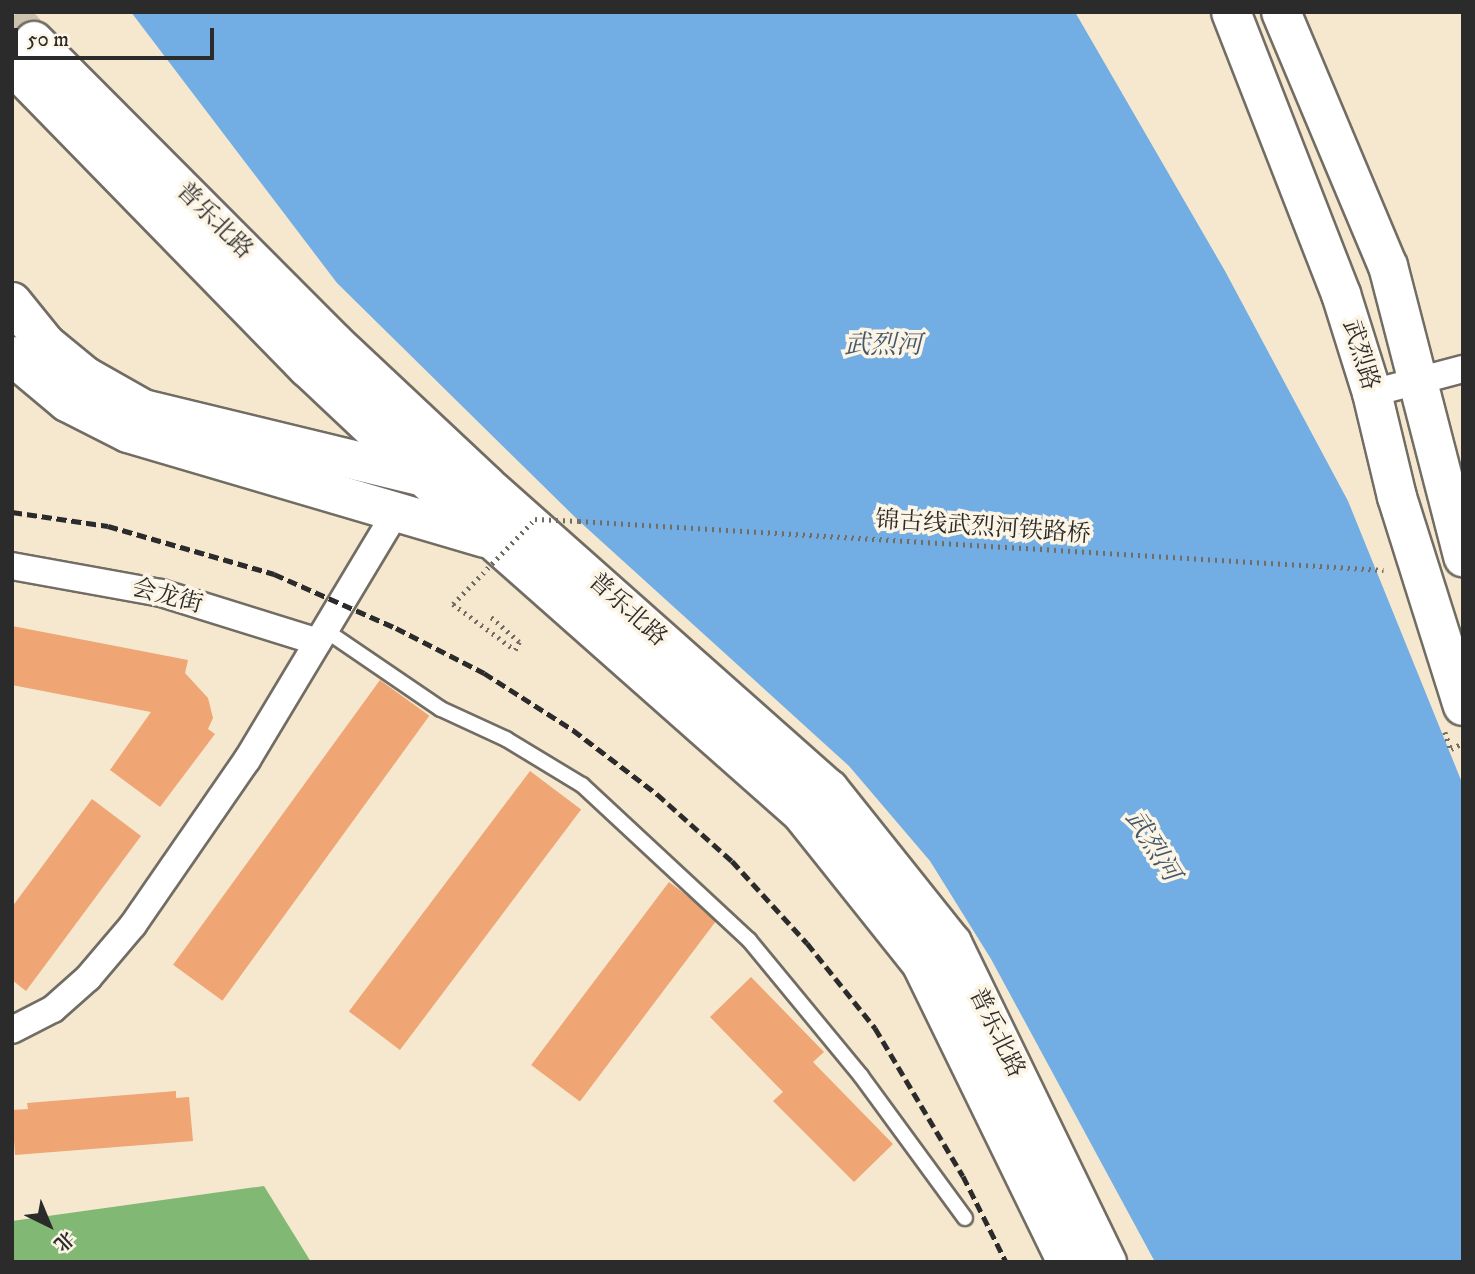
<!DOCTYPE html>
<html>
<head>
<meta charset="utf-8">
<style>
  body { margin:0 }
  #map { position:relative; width:1475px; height:1274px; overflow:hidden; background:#f5e8cf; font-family:"IM FELL DW Pica","Noto Serif SC",serif }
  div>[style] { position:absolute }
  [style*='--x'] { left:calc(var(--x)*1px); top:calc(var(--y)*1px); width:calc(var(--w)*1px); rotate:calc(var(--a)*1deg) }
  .forest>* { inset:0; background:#80b874 }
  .water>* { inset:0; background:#72ade3 }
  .building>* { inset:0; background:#efa574; transform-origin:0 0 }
  .secondary-tunnel>* { height:38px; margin-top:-19px; transform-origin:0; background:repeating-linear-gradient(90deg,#cdc2ae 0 38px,transparent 0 57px) }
  .path>* { height:4.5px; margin-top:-2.25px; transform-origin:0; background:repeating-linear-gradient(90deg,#726d64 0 2px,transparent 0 7px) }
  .roads { filter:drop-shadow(2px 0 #726d64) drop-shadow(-2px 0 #726d64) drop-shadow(0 2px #726d64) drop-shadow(0 -2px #726d64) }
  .service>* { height:14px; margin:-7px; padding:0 7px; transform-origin:7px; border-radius:7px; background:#fff }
  .minor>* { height:26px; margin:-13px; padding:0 13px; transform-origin:13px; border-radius:13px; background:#fff }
  .secondary>* { height:38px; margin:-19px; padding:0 19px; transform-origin:19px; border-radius:19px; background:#fff }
  .rail>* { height:5px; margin-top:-2.5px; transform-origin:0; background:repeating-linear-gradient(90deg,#2b2b2b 0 10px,transparent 0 15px) }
  .path-bridge>* { height:4.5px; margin-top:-2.25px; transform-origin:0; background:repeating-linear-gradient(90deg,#726d64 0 2px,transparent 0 7px) }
  span { translate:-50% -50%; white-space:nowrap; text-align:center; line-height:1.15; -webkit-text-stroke:7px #fcf5e5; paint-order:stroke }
  .street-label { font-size:24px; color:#2b2b2b }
  .water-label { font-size:26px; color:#44586b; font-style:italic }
  .frame { position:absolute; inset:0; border:14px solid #2b2b2b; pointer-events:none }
  .north { position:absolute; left:14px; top:1190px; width:70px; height:70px; -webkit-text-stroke:5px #fcf5e5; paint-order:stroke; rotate:137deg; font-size:19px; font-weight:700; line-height:28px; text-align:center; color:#2b2b2b }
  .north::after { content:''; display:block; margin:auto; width:24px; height:32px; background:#2b2b2b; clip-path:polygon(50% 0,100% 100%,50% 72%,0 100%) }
  .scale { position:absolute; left:14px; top:28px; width:200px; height:32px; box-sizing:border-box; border:4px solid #2b2b2b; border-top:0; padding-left:9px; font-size:21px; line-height:24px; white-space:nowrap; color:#2b2b2b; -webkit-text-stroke:5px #fcf5e5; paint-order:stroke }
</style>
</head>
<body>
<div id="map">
  <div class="forest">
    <div style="clip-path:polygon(264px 1186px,311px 1262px,12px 1262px,12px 1221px)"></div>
  </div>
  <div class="water">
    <div style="clip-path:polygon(131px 12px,1075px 12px,1225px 271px,1348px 501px,1463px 785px,1463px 1262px,1155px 1262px,991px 959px,930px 861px,849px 766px,579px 521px,337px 283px)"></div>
  </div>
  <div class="building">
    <div style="clip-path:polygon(12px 626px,188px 660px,185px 673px,208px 698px,213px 718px,208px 729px,215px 734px,160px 807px,110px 770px,151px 712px,12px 685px)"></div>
    <div style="left:380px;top:680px;width:61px;height:352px;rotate:36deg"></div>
    <div style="left:530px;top:771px;width:64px;height:301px;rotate:37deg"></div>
    <div style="clip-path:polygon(92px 799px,141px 836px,26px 991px,12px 980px,12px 907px)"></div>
    <div style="left:669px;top:882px;width:61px;height:229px;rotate:37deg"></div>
    <div style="clip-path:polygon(751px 977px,824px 1052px,813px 1062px,893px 1144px,854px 1182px,773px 1101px,783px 1092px,710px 1017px)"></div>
    <div style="clip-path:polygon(176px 1091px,176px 1098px,189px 1097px,193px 1141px,15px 1155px,12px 1110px,28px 1109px,27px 1103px)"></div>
  </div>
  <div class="secondary-tunnel">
    <div style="--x:12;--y:17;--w:33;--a:47"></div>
  </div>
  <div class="path">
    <div style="--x:579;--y:521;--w:806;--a:3.48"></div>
    <div style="--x:453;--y:604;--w:77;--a:36.6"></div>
    <div style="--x:515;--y:650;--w:9;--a:-63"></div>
    <div style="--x:519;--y:642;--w:41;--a:-138.9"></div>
    <div style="--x:1445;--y:732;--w:18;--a:71"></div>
    <div style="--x:1451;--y:749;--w:13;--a:-27"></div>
  </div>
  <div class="roads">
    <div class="service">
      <div style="--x:325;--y:630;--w:140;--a:34.3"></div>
      <div style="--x:441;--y:709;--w:72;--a:24.8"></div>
      <div style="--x:506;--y:739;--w:89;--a:31.2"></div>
      <div style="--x:582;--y:785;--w:228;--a:42.9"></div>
      <div style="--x:749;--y:940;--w:176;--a:50.5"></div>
      <div style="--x:861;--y:1076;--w:176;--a:53.8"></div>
    </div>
    <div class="minor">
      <div style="--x:1372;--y:393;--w:94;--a:-14.8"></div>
      <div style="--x:12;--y:566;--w:151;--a:10.3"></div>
      <div style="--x:161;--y:593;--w:164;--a:17.3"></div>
      <div style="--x:12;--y:1030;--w:46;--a:-27.1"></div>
      <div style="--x:53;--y:1009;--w:47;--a:-41.5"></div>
      <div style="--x:88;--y:978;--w:70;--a:-49.7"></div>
      <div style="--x:133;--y:925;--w:201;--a:-55.4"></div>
      <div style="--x:247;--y:760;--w:289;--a:-59"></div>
    </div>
    <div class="secondary">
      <div style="--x:1231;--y:12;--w:303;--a:68.7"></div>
      <div style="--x:1341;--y:294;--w:104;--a:72.6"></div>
      <div style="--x:1372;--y:393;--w:107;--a:76.5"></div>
      <div style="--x:1397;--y:497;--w:219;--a:72.5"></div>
      <div style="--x:1281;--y:12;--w:276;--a:67.2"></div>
      <div style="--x:1388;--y:266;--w:301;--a:75.5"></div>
      <div style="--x:34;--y:41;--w:425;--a:45.1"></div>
      <div style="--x:334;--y:342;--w:207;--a:43.2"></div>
      <div style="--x:485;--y:484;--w:460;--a:41.6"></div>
      <div style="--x:829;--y:789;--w:197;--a:51.4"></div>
      <div style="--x:952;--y:943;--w:355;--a:64.1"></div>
      <div style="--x:12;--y:65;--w:424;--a:45.7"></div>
      <div style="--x:308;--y:368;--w:209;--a:43.3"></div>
      <div style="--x:460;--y:511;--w:457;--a:41.5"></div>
      <div style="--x:802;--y:814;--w:191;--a:51.4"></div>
      <div style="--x:921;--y:963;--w:333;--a:64"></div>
      <div style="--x:12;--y:302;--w:54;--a:51"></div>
      <div style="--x:46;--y:344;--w:50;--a:39.4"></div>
      <div style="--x:85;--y:376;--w:67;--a:29.6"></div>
      <div style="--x:143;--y:409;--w:289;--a:13.6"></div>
      <div style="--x:12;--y:356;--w:72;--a:39.9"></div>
      <div style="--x:67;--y:402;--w:68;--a:26.9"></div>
      <div style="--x:128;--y:433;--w:372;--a:16.4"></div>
    </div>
  </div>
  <div class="rail">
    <div style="--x:12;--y:512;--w:97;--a:8.3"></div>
    <div style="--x:108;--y:526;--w:173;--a:16.1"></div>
    <div style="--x:274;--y:574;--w:133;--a:23.9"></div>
    <div style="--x:396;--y:628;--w:99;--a:27.1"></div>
    <div style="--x:484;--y:673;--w:106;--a:32.6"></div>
    <div style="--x:573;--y:730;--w:106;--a:37.3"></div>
    <div style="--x:657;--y:794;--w:101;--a:41.8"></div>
    <div style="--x:732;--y:861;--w:111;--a:47.6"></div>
    <div style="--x:807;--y:943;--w:109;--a:51.3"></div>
    <div style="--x:875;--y:1028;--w:172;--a:59.3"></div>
    <div style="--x:963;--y:1176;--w:96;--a:63.4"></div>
  </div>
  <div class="path-bridge">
    <div style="--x:453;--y:604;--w:118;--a:-46"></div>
    <div style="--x:535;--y:519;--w:44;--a:2.6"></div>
  </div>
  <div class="street-label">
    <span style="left:214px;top:221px;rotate:45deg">普乐北路</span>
    <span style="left:1360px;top:355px;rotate:73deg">武烈路</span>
    <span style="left:983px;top:528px;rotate:4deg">锦古线武烈河铁路桥</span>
    <span style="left:167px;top:597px;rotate:15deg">会龙街</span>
    <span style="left:627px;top:610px;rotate:42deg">普乐北路</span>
    <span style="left:996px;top:1033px;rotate:64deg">普乐北路</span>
  </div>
  <div class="water-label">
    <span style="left:883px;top:346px">武烈河</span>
    <span style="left:1152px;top:846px;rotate:58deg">武烈河</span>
  </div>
  <div class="frame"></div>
  <div class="north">北</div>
  <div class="scale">50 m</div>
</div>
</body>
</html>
